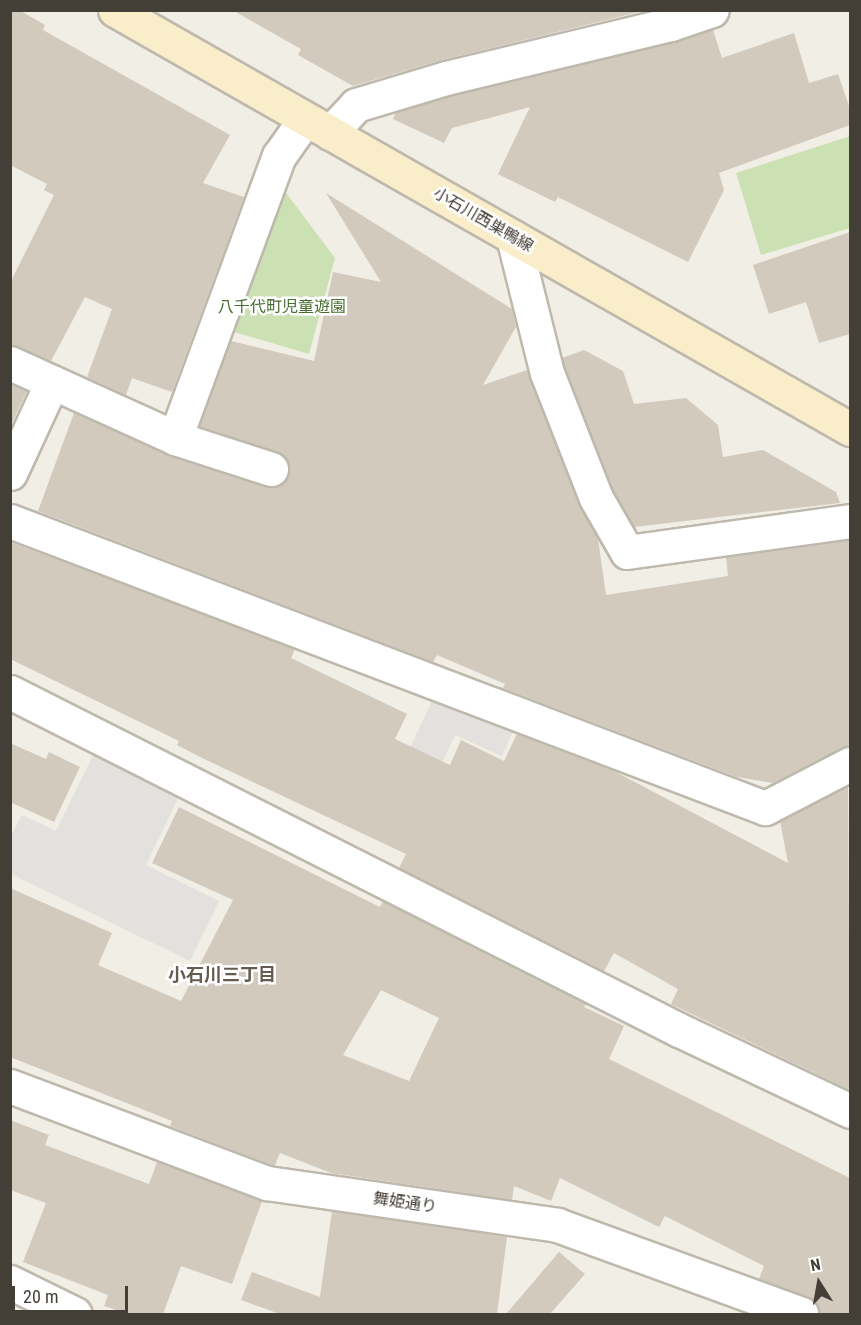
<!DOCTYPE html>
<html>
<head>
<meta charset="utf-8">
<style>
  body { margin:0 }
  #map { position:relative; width:861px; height:1325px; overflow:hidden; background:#f1eee6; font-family:"Roboto Condensed","Noto Sans JP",sans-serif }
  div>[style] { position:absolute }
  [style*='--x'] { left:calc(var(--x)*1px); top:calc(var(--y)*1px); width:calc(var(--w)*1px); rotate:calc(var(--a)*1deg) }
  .green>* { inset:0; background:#cce1b3 }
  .parking>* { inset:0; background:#e2e1de }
  .building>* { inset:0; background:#d1cabd }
  .roads { filter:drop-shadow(2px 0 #beb8ad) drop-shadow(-2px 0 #beb8ad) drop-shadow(0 2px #beb8ad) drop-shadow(0 -2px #beb8ad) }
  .street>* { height:33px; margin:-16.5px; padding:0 16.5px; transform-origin:16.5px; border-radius:16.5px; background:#fff }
  .secondary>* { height:33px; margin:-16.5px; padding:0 16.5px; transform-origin:16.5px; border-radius:16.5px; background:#f9eec9 }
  span { translate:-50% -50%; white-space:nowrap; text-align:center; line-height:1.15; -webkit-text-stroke:5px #fff; paint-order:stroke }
  .street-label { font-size:16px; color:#433e36 }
  .park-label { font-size:16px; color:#466e30 }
  .neighbourhood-label { font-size:18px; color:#655c4e; font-weight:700 }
  .frame { position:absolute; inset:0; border:12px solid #433e36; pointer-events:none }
  .north { position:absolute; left:789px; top:1253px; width:60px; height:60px; -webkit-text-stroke:4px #fff; paint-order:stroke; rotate:349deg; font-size:16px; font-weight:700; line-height:24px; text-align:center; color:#433e36 }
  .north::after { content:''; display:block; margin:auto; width:21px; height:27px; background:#433e36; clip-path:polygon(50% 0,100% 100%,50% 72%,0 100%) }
  .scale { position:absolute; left:12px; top:1286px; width:116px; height:27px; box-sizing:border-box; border:3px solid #433e36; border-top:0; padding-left:8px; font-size:18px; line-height:21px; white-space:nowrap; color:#433e36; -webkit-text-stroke:4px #fff; paint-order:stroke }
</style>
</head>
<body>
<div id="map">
  <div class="green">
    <div style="clip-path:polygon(850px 136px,850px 228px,761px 255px,736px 173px)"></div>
    <div style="clip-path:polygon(284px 190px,335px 258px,309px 354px,234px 332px)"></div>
  </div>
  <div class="parking">
    <div style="clip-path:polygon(436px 692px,515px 727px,502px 756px,455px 735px,419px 815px,386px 800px)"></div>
    <div style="clip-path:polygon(97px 747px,183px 788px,146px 865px,219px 901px,190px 961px,11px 874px,10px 838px,22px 815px,56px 831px)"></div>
  </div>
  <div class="building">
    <div style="clip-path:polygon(10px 10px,19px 10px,45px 25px,43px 30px,230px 135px,203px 183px,244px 197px,172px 392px,132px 378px,126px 395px,87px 377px,112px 309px,85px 297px,51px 361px,10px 345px,10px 283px,54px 195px,44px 190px,47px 184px,10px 165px)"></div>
    <div style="clip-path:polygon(232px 10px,647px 10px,442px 60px,353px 86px,298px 55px,301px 49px)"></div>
    <div style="clip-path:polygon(713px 30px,722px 58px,794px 33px,809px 83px,838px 74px,850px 109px,850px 125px,719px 173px,724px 190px,688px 262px,558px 197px,555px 202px,498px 174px,530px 107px,452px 128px,444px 143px,393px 119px,396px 112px,451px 96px,675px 42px)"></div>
    <div style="clip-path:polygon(326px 193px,512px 309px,516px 327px,483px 385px,527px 370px,579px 505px,598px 539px,606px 595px,728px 576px,726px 557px,850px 540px,850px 745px,773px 783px,737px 777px,503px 688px,505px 684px,437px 655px,433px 662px,38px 511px,74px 413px,169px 456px,265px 487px,284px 482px,289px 466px,284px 456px,199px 426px,231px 341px,314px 361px,333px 272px,381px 282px)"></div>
    <div style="clip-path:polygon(850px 232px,850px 334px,819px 343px,806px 302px,769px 314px,753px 265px)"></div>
    <div style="clip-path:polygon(584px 350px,623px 371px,634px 404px,686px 398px,718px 425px,723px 457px,763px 450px,836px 492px,840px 503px,634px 527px,613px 490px,565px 367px,562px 358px)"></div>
    <div style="clip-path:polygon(10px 384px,27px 391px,10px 427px)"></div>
    <div style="clip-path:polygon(10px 542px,295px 649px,291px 658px,407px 714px,395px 739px,450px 765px,461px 740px,504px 761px,517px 734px,614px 771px,788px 863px,780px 821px,848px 786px,850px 1090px,671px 1004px,678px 989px,614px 953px,604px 971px,399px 868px,406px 854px,202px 758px,177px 745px,179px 741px,10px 659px)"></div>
    <div style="clip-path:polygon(10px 743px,46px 759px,49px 752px,80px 767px,54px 822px,10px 802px)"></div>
    <div style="clip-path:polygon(evenodd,179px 807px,380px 907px,383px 901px,586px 1004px,584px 1007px,624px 1026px,609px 1059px,850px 1178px,850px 1314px,819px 1314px,816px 1302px,808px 1297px,759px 1279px,764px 1266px,665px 1216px,659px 1227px,560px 1178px,551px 1201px,514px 1186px,512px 1200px,331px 1173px,280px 1153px,275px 1165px,272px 1165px,170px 1126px,172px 1121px,10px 1057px,10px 888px,112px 933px,98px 965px,181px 1001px,233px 900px,152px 863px,179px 807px,381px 990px,439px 1018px,409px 1081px,343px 1055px,381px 990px)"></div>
    <div style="clip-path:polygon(10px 1120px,49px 1135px,45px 1145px,149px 1184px,157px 1162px,262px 1201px,232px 1284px,181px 1266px,163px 1314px,128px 1314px,104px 1306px,108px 1295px,23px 1262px,46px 1203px,10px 1190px)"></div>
    <div style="clip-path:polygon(332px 1211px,507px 1237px,497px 1314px,280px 1314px,241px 1300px,252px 1272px,320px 1297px)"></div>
    <div style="clip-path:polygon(559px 1252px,585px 1274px,550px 1314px,506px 1314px)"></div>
  </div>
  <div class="roads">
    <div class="street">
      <div style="--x:330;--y:133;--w:38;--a:-47"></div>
      <div style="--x:356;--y:105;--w:94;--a:-16.7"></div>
      <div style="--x:446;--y:78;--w:231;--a:-13.5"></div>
      <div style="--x:671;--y:24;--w:43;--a:-18.9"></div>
      <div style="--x:513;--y:237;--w:140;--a:76"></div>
      <div style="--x:547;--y:373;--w:134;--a:68.6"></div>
      <div style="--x:596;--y:498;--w:62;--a:60.1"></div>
      <div style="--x:627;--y:552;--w:225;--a:-7.9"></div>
      <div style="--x:10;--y:363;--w:181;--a:24.4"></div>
      <div style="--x:175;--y:438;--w:101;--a:17.9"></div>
      <div style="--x:175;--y:438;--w:301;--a:-69.8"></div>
      <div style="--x:279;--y:156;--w:45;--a:-54.9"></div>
      <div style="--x:10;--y:473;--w:100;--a:-65.2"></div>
      <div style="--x:10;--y:521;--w:808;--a:20.81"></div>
      <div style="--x:765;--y:808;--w:96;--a:-27.4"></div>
      <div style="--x:10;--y:692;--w:750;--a:26.8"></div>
      <div style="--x:679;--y:1030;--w:189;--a:25.3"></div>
      <div style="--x:10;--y:1086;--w:275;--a:20.7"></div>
      <div style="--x:267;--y:1183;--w:293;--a:8.2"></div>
      <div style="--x:557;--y:1225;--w:260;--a:20"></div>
      <div style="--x:10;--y:1282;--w:72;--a:26.2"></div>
    </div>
    <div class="secondary">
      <div style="--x:115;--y:10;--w:846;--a:29.69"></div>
    </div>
  </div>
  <div class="street-label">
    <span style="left:483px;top:220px;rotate:30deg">小石川西巣鴨線</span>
    <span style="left:405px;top:1203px;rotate:8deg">舞姫通り</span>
  </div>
  <div class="park-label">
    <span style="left:282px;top:307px">八千代町児童遊園</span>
  </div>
  <div class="neighbourhood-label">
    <span style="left:222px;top:975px">小石川三丁目</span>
  </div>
  <div class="frame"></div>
  <div class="north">N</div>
  <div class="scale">20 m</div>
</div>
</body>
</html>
